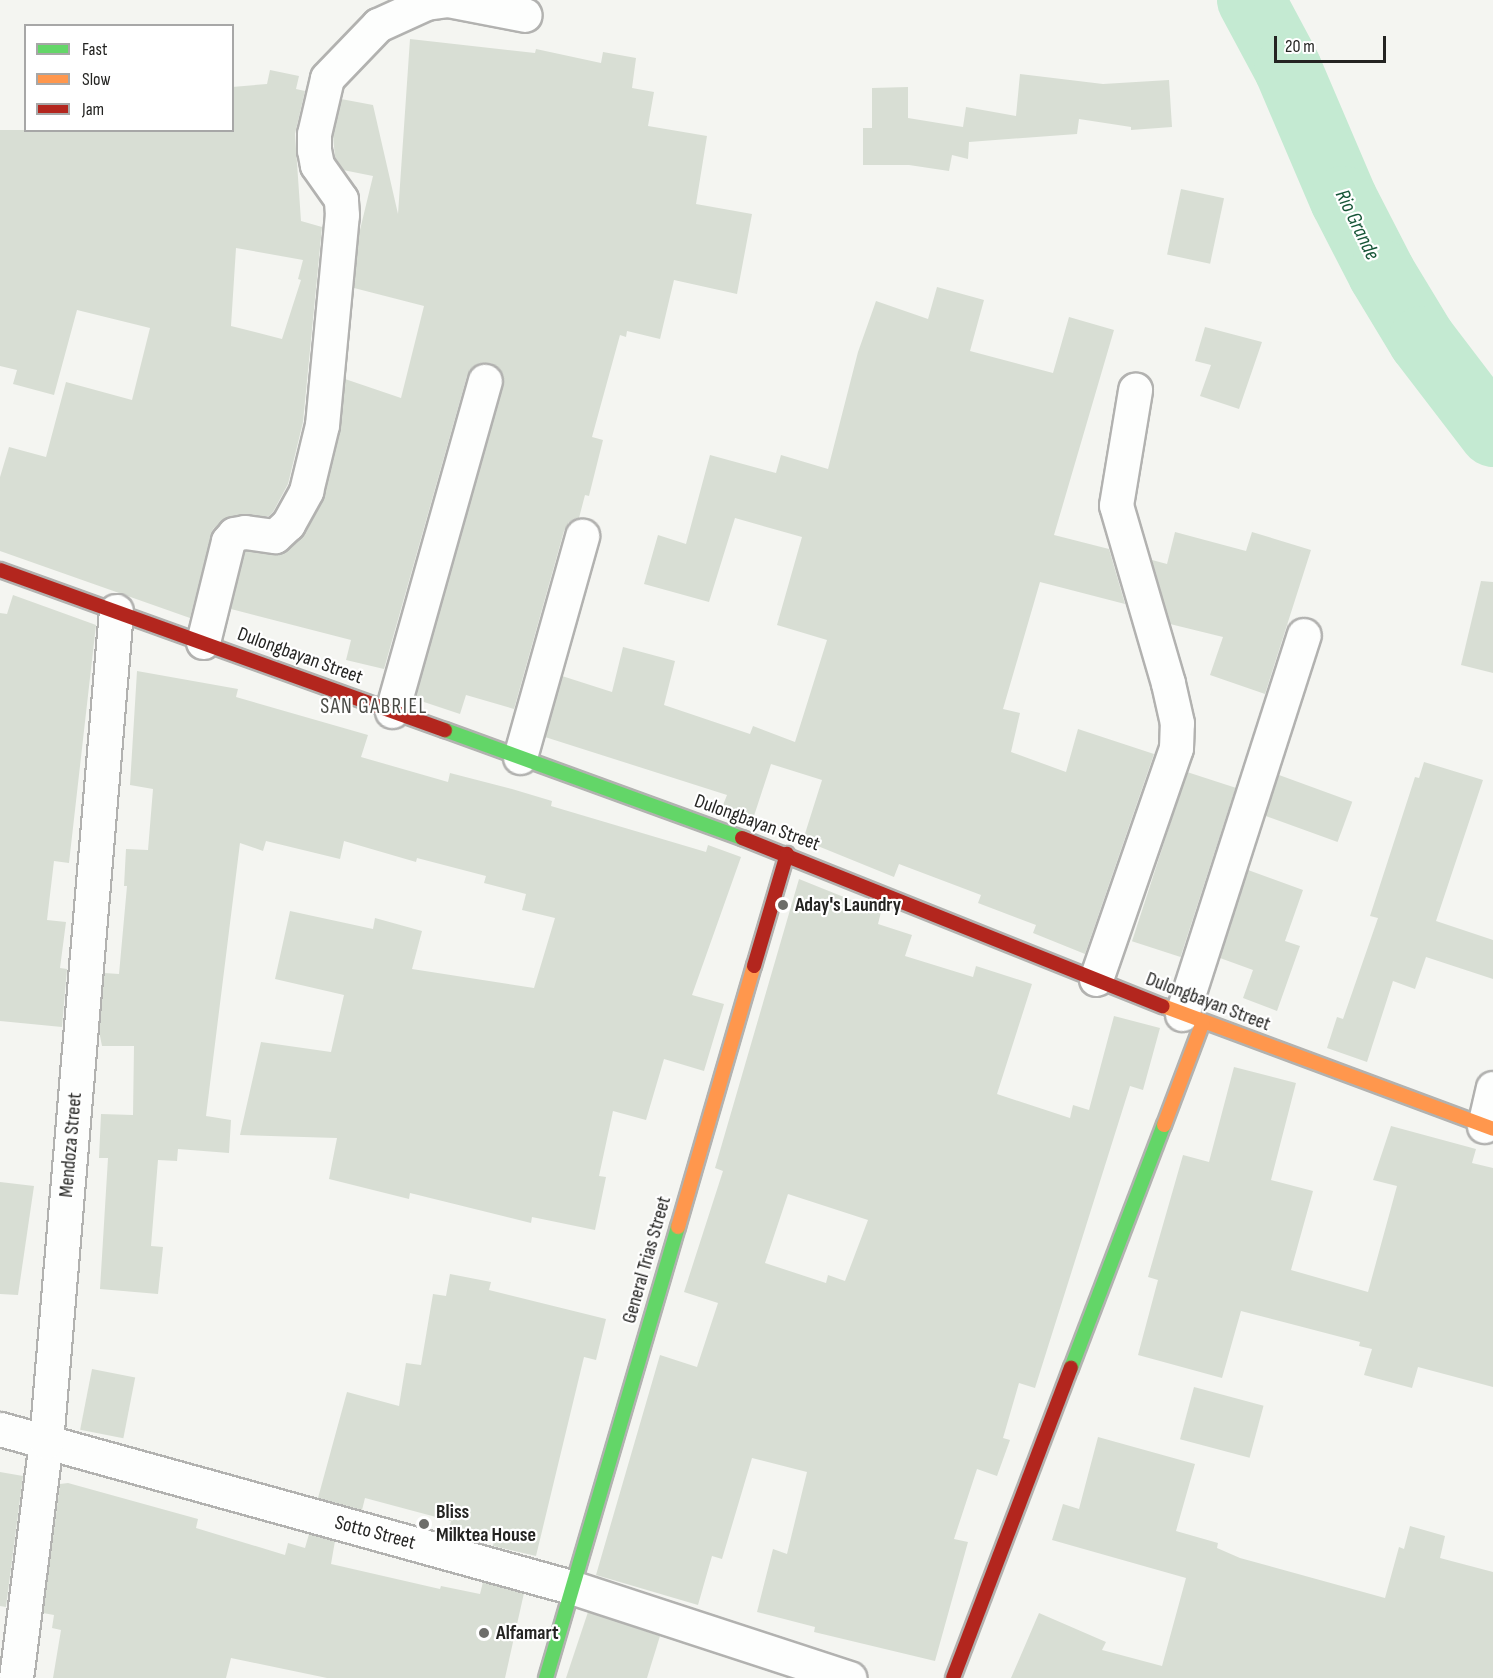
<!DOCTYPE html>
<html>
<head>
<meta charset="utf-8">
<style>
  body { margin:0 }
  #map { position:relative; width:1493px; height:1678px; overflow:hidden; background:#f4f5f1; font-family:"Sofia Sans Condensed",sans-serif }
  div>[style] { position:absolute }
  [style*='--x'] { left:calc(var(--x)*1px); top:calc(var(--y)*1px); width:calc(var(--w)*1px); rotate:calc(var(--a)*1deg) }
  .river>* { height:68px; margin:-34px; padding:0 34px; transform-origin:34px; border-radius:34px; background:#c4ead2 }
  .building>* { inset:0; background:#d8ded4; transform-origin:0 0 }
  .roads { filter:drop-shadow(2px 0 #b2b2b0) drop-shadow(-2px 0 #b2b2b0) drop-shadow(0 2px #b2b2b0) drop-shadow(0 -2px #b2b2b0) }
  .street>* { height:33px; margin:-16.5px; padding:0 16.5px; transform-origin:16.5px; border-radius:16.5px; background:#fdfefd }
  .fast>* { height:14px; margin:-7px; padding:0 7px; transform-origin:7px; border-radius:7px; background:#63d668 }
  .slow>* { height:14px; margin:-7px; padding:0 7px; transform-origin:7px; border-radius:7px; background:#ff974d }
  .jam>* { height:14px; margin:-7px; padding:0 7px; transform-origin:7px; border-radius:7px; background:#b3261e }
  .dots>* { width:16px; height:16px; translate:-50% -50%; box-sizing:border-box; border:3px solid #fff; border-radius:50% }
  span { translate:-50% -50%; white-space:nowrap; text-align:center; line-height:1.15; -webkit-text-stroke:4.5px #fff; paint-order:stroke }
  .street-label { font-size:20px; color:#242422 }
  .poi-label { font-size:20px; color:#242422; font-weight:700 }
  .left { translate:0 -50%; text-align:left }
  .water-label { font-size:21px; color:#165537; font-style:italic }
  .neighbourhood-label { font-size:21px; color:#4a4b46; letter-spacing:1.5px }
  .legend { position:absolute; left:24px; top:24px; width:210px; height:108px; box-sizing:border-box; background:#fff; border:2px solid #a7a7a7; margin:0; padding:8px 10px; list-style:none; font-size:18px; color:#242422 }
  .legend li { display:flex; align-items:center; gap:12px; height:30px }
  .legend b { width:30px; border:2px solid #a7a7a7 }
  .scale { position:absolute; left:1274px; top:36px; width:112px; height:27px; box-sizing:border-box; border:3px solid #242422; border-top:0; padding-left:8px; font-size:18px; line-height:21px; white-space:nowrap; color:#242422; -webkit-text-stroke:4px #fff; paint-order:stroke }
</style>
</head>
<body>
<div id="map">
  <div class="river">
    <div style="--x:1251;--y:0;--w:78;--a:61.8"></div>
    <div style="--x:1288;--y:69;--w:142;--a:66.9"></div>
    <div style="--x:1344;--y:200;--w:83;--a:62.8"></div>
    <div style="--x:1382;--y:274;--w:77;--a:58.8"></div>
    <div style="--x:1422;--y:340;--w:117;--a:52.6"></div>
  </div>
  <div class="building">
    <div style="clip-path:polygon(410px 39px,535px 53px,536px 49px,601px 63px,603px 52px,636px 58px,632px 88px,654px 92px,648px 126px,707px 136px,696px 204px,752px 214px,737px 294px,674px 280px,660px 339px,627px 331px,626px 337px,620px 335px,592px 437px,603px 440px,589px 496px,585px 495px,579px 518px,569px 522px,564px 531px,514px 709px,466px 695px,460px 714px,415px 699px,503px 386px,503px 376px,491px 363px,480px 363px,467px 376px,384px 669px,346px 660px,351px 640px,231px 609px,245px 551px,273px 555px,287px 550px,304px 533px,323px 500px,340px 429px,345px 379px,401px 398px,424px 306px,354px 288px,359px 234px,373px 176px,343px 170px,335px 157px,333px 136px,341px 99px,373px 105px,398px 214px)"></div>
    <div style="clip-path:polygon(evenodd,270px 70px,299px 76px,296px 89px,305px 91px,295px 134px,301px 221px,322px 227px,303px 422px,288px 484px,273px 512px,269px 516px,231px 516px,213px 529px,190px 618px,0 551px,0 477px,9px 447px,46px 457px,66px 382px,132px 400px,150px 328px,77px 310px,54px 395px,13px 384px,17px 370px,0 366px,0 130px,232px 130px,232px 87px,267px 84px,270px 70px,236px 248px,303px 260px,298px 279px,301px 280px,282px 339px,231px 326px,236px 248px)"></div>
    <div style="clip-path:polygon(1020px 74px,1103px 84px,1169px 80px,1172px 127px,1131px 130px,1131px 127px,1079px 119px,1077px 134px,969px 142px,968px 159px,952px 155px,949px 171px,909px 165px,863px 165px,863px 128px,872px 128px,872px 88px,908px 87px,908px 118px,963px 127px,966px 107px,1016px 116px)"></div>
    <div style="left:1181px;top:189px;width:44px;height:67px;rotate:12deg"></div>
    <div style="clip-path:polygon(937px 287px,984px 300px,970px 351px,1053px 373px,1069px 317px,1114px 330px,1054px 535px,1109px 549px,1125px 604px,1040px 582px,1003px 709px,1020px 713px,1011px 752px,1066px 772px,1078px 729px,1154px 754px,1085px 954px,1033px 933px,1036px 925px,978px 903px,981px 895px,899px 864px,894px 877px,803px 840px,822px 780px,771px 764px,752px 822px,721px 810px,727px 795px,545px 737px,562px 676px,612px 692px,623px 647px,675px 661px,664px 705px,750px 734px,753px 726px,795px 742px,827px 640px,777px 625px,802px 537px,735px 518px,709px 602px,644px 584px,658px 535px,686px 544px,710px 455px,776px 473px,781px 455px,828px 469px,858px 352px,876px 301px,928px 319px)"></div>
    <div style="clip-path:polygon(1205px 327px,1262px 342px,1239px 409px,1200px 396px,1211px 365px,1195px 361px)"></div>
    <div style="clip-path:polygon(1175px 532px,1246px 551px,1252px 532px,1311px 550px,1265px 694px,1210px 675px,1223px 637px,1170px 624px,1152px 560px,1167px 564px)"></div>
    <div style="clip-path:polygon(1481px 581px,1493px 582px,1493px 673px,1461px 665px)"></div>
    <div style="clip-path:polygon(13px 595px,96px 625px,69px 863px,54px 861px,47px 920px,66px 922px,60px 968px,67px 969px,62px 1027px,0 1021px,0 613px,7px 614px)"></div>
    <div style="clip-path:polygon(137px 671px,238px 689px,236px 697px,368px 735px,361px 757px,448px 782px,450px 773px,512px 789px,552px 801px,551px 806px,706px 852px,708px 845px,741px 857px,692px 995px,724px 1004px,704px 1071px,664px 1059px,646px 1120px,613px 1111px,599px 1176px,606px 1177px,595px 1230px,532px 1217px,531px 1223px,410px 1193px,409px 1199px,329px 1179px,337px 1138px,240px 1135px,261px 1042px,331px 1052px,344px 995px,275px 979px,290px 911px,373px 929px,375px 918px,422px 931px,412px 969px,534px 988px,555px 918px,522px 910px,526px 894px,484px 883px,486px 876px,417px 858px,416px 862px,344px 841px,340px 859px,266px 841px,263px 851px,240px 843px,206px 1116px,231px 1120px,229px 1153px,178px 1149px,177px 1161px,158px 1160px,151px 1246px,163px 1247px,158px 1294px,100px 1289px,108px 1158px,99px 1158px,101px 1114px,133px 1115px,134px 1046px,102px 1046px,99px 1031px,104px 973px,119px 974px,127px 886px,124px 886px,126px 849px,148px 850px,153px 789px,130px 785px)"></div>
    <div style="clip-path:polygon(1424px 762px,1483px 780px,1436px 921px,1493px 940px,1493px 979px,1426px 957px,1415px 989px,1393px 981px,1367px 1062px,1327px 1048px,1337px 1017px,1343px 1019px,1378px 918px,1370px 916px,1415px 777px,1419px 778px)"></div>
    <div style="left:1187px;top:772px;width:51px;height:178px;rotate:18deg"></div>
    <div style="left:1279px;top:775px;width:78px;height:43px;rotate:20deg"></div>
    <div style="clip-path:polygon(1248px 870px,1303px 890px,1285px 941px,1300px 946px,1277px 1011px,1243px 998px,1253px 970px,1220px 958px)"></div>
    <div style="clip-path:polygon(evenodd,799px 879px,881px 912px,878px 924px,912px 935px,905px 956px,973px 977px,976px 966px,1032px 984px,997px 1094px,1070px 1118px,1073px 1105px,1089px 1110px,1114px 1016px,1160px 1028px,1143px 1090px,1130px 1086px,1035px 1388px,1019px 1383px,1003px 1438px,1010px 1440px,997px 1476px,977px 1469px,954px 1539px,968px 1542px,935px 1661px,814px 1632px,815px 1627px,757px 1612px,773px 1549px,787px 1554px,807px 1472px,752px 1458px,722px 1559px,712px 1556px,698px 1605px,596px 1575px,660px 1355px,697px 1367px,718px 1303px,684px 1292px,723px 1171px,715px 1168px,799px 879px,788px 1194px,868px 1220px,845px 1281px,828px 1275px,826px 1283px,765px 1263px,788px 1194px)"></div>
    <div style="clip-path:polygon(1234px 1067px,1296px 1083px,1271px 1180px,1313px 1191px,1291px 1270px,1368px 1292px,1397px 1186px,1373px 1180px,1391px 1126px,1476px 1149px,1472px 1163px,1493px 1168px,1493px 1387px,1418px 1367px,1412px 1388px,1364px 1375px,1372px 1349px,1359px 1346px,1360px 1342px,1241px 1311px,1222px 1378px,1138px 1355px,1158px 1280px,1148px 1277px,1183px 1155px,1209px 1162px)"></div>
    <div style="clip-path:polygon(0 1182px,34px 1186px,18px 1295px,0 1294px)"></div>
    <div style="clip-path:polygon(450px 1274px,491px 1282px,489px 1290px,606px 1319px,596px 1360px,584px 1357px,536px 1556px,493px 1546px,494px 1540px,449px 1528px,451px 1521px,365px 1498px,362px 1510px,318px 1498px,347px 1392px,399px 1406px,406px 1363px,421px 1365px,433px 1294px,446px 1296px)"></div>
    <div style="left:92px;top:1369px;width:44px;height:62px;rotate:11deg"></div>
    <div style="left:1194px;top:1387px;width:72px;height:54px;rotate:15deg"></div>
    <div style="clip-path:polygon(1098px 1437px,1195px 1464px,1176px 1531px,1218px 1543px,1217px 1548px,1240px 1558px,1385px 1598px,1399px 1547px,1404px 1549px,1410px 1526px,1445px 1536px,1440px 1558px,1493px 1572px,1493px 1678px,1011px 1678px,1039px 1613px,1106px 1642px,1102px 1650px,1162px 1666px,1186px 1578px,1052px 1540px,1063px 1504px,1079px 1509px)"></div>
    <div style="clip-path:polygon(0 1472px,23px 1476px,6px 1607px,0 1606px)"></div>
    <div style="clip-path:polygon(68px 1483px,198px 1519px,196px 1528px,285px 1555px,288px 1543px,305px 1548px,309px 1534px,335px 1541px,331px 1564px,440px 1589px,441px 1586px,480px 1594px,483px 1582px,524px 1593px,505px 1678px,327px 1678px,231px 1658px,226px 1678px,53px 1678px,61px 1630px,52px 1628px,54px 1615px,43px 1613px,60px 1484px)"></div>
    <div style="clip-path:polygon(588px 1612px,660px 1636px,647px 1678px,566px 1678px)"></div>
  </div>
  <div class="roads">
    <div class="street">
      <div style="--x:203;--y:642;--w:104;--a:-76.1"></div>
      <div style="--x:228;--y:541;--w:9;--a:-49"></div>
      <div style="--x:234;--y:534;--w:11;--a:-10"></div>
      <div style="--x:245;--y:532;--w:30;--a:8"></div>
      <div style="--x:275;--y:536;--w:18;--a:-43"></div>
      <div style="--x:288;--y:524;--w:38;--a:-61"></div>
      <div style="--x:306;--y:491;--w:68;--a:-76.4"></div>
      <div style="--x:322;--y:425;--w:211;--a:-84.6"></div>
      <div style="--x:342;--y:215;--w:16;--a:-94"></div>
      <div style="--x:341;--y:199;--w:42;--a:-125.2"></div>
      <div style="--x:317;--y:165;--w:15;--a:-101"></div>
      <div style="--x:314;--y:150;--w:16;--a:-90"></div>
      <div style="--x:314;--y:134;--w:57;--a:-76.9"></div>
      <div style="--x:327;--y:78;--w:74;--a:-46.1"></div>
      <div style="--x:378;--y:25;--w:53;--a:-24.6"></div>
      <div style="--x:426;--y:3;--w:22;--a:-8"></div>
      <div style="--x:448;--y:0;--w:78;--a:11"></div>
      <div style="--x:392;--y:711;--w:343;--a:-74.3"></div>
      <div style="--x:520;--y:757;--w:230;--a:-74.3"></div>
      <div style="--x:1096;--y:979;--w:244;--a:-70.9"></div>
      <div style="--x:1176;--y:748;--w:25;--a:-88"></div>
      <div style="--x:1177;--y:723;--w:41;--a:-102.7"></div>
      <div style="--x:1168;--y:683;--w:185;--a:-106.3"></div>
      <div style="--x:1116;--y:505;--w:117;--a:-80.6"></div>
      <div style="--x:1182;--y:1014;--w:398;--a:-72.2"></div>
      <div style="--x:1484;--y:1126;--w:39;--a:-77"></div>
      <div style="--x:0;--y:1429;--w:592;--a:15.47"></div>
      <div style="--x:571;--y:1587;--w:293;--a:18.1"></div>
      <div style="--x:16;--y:1678;--w:238;--a:-82.8"></div>
      <div style="--x:46;--y:1442;--w:834;--a:-85.19"></div>
    </div>
    <div class="fast">
      <div style="--x:445;--y:730;--w:316;--a:20"></div>
      <div style="--x:1071;--y:1368;--w:260;--a:-69.1"></div>
      <div style="--x:546;--y:1678;--w:470;--a:-73.7"></div>
    </div>
    <div class="slow">
      <div style="--x:1163;--y:1006;--w:352;--a:20.4"></div>
      <div style="--x:1164;--y:1125;--w:110;--a:-69.3"></div>
      <div style="--x:678;--y:1227;--w:272;--a:-73.8"></div>
    </div>
    <div class="jam">
      <div style="--x:0;--y:570;--w:473;--a:19.8"></div>
      <div style="--x:742;--y:838;--w:453;--a:21.8"></div>
      <div style="--x:754;--y:966;--w:117;--a:-73.6"></div>
      <div style="--x:953;--y:1678;--w:332;--a:-69.2"></div>
    </div>
  </div>
  <div class="dots">
    <div style="left:783px;top:905px;background:#6d6d6a"></div>
    <div style="left:424px;top:1524px;background:#6d6d6a"></div>
    <div style="left:484px;top:1633px;background:#6d6d6a"></div>
  </div>
  <div class="street-label">
    <span style="left:300px;top:656px;rotate:20deg">Dulongbayan Street</span>
    <span style="left:757px;top:823px;rotate:20deg">Dulongbayan Street</span>
    <span style="left:1208px;top:1002px;rotate:21deg">Dulongbayan Street</span>
    <span style="left:71px;top:1145px;rotate:-85deg">Mendoza Street</span>
    <span style="left:647px;top:1260px;rotate:-74deg">General Trias Street</span>
    <span style="left:375px;top:1533px;rotate:15deg">Sotto Street</span>
  </div>
  <div class="poi-label">
    <span class="left" style="left:795px;top:905px">Aday's Laundry</span>
    <span class="left" style="left:436px;top:1524px">Bliss<br>Milktea House</span>
    <span class="left" style="left:496px;top:1633px">Alfamart</span>
  </div>
  <div class="water-label">
    <span style="left:1357px;top:225px;rotate:64deg">Rio Grande</span>
  </div>
  <div class="neighbourhood-label">
    <span style="left:374px;top:707px">SAN GABRIEL</span>
  </div>
  <ul class="legend">
  <li><b style="height:8px;background:#63d668"></b>Fast</li>
  <li><b style="height:8px;background:#ff974d"></b>Slow</li>
  <li><b style="height:8px;background:#b3261e"></b>Jam</li>
  </ul>
  <div class="scale">20 m</div>
</div>
</body>
</html>
